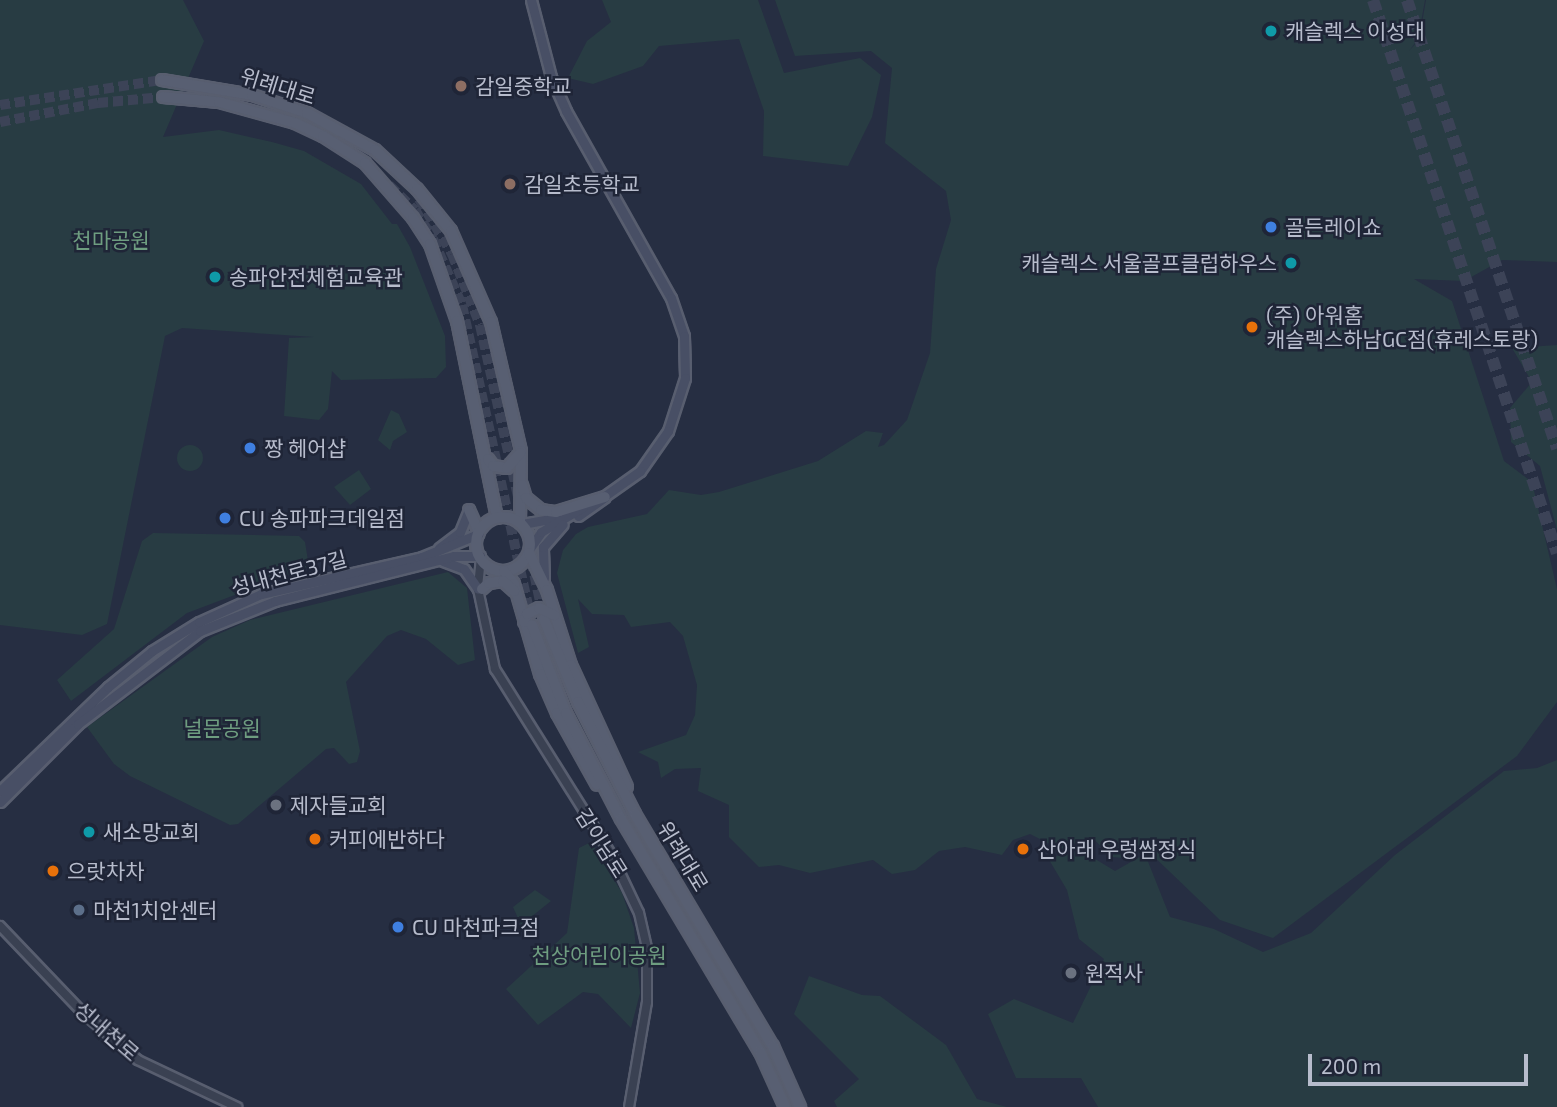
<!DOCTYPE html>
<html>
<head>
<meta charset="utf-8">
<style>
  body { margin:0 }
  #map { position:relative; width:1557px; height:1107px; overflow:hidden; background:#262e42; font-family:"Exo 2","Noto Sans KR",sans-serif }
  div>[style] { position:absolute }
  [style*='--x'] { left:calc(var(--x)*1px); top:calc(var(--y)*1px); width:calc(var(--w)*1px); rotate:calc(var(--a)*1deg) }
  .green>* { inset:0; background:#283c43 }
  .round { border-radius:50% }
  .primary-tunnel>* { height:10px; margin-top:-5px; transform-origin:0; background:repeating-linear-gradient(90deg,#3c4357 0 10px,transparent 0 15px) }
  .motorway-tunnel>* { height:12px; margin-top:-6px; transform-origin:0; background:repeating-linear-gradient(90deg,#3c4357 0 12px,transparent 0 18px) }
  .roads { filter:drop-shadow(2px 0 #585e6f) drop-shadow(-2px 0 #585e6f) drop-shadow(0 2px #585e6f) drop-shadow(0 -2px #585e6f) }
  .tertiary>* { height:8px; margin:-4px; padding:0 4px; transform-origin:4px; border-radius:4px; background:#3a4152 }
  .secondary>* { height:9px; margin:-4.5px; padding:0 4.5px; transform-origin:4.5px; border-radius:4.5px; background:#484f65 }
  .primary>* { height:10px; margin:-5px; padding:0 5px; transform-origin:5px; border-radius:5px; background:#585f72 }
  .primary>.ring { margin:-5px; padding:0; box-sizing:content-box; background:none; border:10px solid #585f72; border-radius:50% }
  .dots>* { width:19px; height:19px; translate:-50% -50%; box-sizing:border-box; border:4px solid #1f2537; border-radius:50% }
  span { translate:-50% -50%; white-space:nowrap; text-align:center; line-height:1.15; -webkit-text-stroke:5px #1f2537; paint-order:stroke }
  .poi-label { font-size:21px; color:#b7bccc }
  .left { translate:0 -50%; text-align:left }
  .right { translate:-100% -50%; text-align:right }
  .street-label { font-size:21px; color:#b7bccc }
  .park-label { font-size:21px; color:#6e9d80 }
  .scale { position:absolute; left:1308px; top:1054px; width:220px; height:32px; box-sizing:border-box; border:4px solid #b7bccc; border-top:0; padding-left:9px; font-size:21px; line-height:24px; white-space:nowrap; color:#b7bccc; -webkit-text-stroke:5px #1f2537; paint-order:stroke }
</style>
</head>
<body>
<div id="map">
  <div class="green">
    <div style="clip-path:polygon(0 0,183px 0,204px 41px,163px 137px,219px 130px,272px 142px,304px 151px,361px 184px,392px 224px,397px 224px,410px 247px,445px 336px,446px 367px,436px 378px,341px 380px,332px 371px,328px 409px,319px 420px,284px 416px,289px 338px,314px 337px,182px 328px,165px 336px,107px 624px,82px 635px,0 625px)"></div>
    <div style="clip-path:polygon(602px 0,758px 0,784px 73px,860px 58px,881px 75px,872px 117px,848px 166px,763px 156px,764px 111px,739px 39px,659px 46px,643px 66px,593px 84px,568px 78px,587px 41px,611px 22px)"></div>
    <div style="clip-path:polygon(775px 0,1425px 0,1418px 39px,1409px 51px,1419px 40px,1426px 0,1557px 0,1557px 262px,1502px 260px,1464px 281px,1414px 279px,1452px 301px,1504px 461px,1532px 482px,1557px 589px,1557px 702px,1517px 756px,1273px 938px,1220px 920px,1146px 849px,1125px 858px,1111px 857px,1092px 837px,1060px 849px,1030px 834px,1013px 840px,1002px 855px,965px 847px,939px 851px,915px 870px,892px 874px,873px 860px,810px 873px,779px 865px,759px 867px,729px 837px,729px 805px,698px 791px,701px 768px,675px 769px,661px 778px,658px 762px,638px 752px,686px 735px,695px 715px,697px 685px,683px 636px,670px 622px,631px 627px,624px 615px,592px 614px,578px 599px,589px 647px,578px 653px,557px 573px,563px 550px,576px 534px,588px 527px,647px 514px,669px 490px,701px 495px,719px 492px,818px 461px,866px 431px,883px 433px,878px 447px,884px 445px,907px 420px,930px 353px,936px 269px,951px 220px,946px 191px,885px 143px,892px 68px,871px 51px,795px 56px)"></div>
    <div style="clip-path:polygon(1557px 345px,1557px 530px,1540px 466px,1511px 442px,1510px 408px,1532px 382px,1512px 348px)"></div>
    <div style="clip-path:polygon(391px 410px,399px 414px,407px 432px,393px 441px,390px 450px,378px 440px)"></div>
    <div class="round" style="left:177px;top:445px;width:26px;height:26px"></div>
    <div style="clip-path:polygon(359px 470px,371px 489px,350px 505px,334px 487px)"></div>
    <div style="clip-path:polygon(153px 533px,299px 536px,305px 542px,309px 567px,187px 613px,71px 701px,57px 680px,114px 629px,142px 541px)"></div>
    <div style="clip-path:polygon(448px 572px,467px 588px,475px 660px,458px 665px,426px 639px,401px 630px,387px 636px,346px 682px,360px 751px,357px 762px,349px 764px,334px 748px,326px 749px,238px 824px,230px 825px,130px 776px,114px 764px,87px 727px,212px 637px,250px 620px)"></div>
    <div style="clip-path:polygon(1557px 760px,1557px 1107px,1098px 1107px,1081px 1078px,1016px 1078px,988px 1014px,1014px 999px,1073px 1023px,1104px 959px,1079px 939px,1067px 890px,1048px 858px,1082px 851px,1115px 871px,1145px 854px,1170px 917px,1214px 929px,1263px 952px,1311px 933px,1395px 855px,1504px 771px,1537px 768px)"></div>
    <div style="clip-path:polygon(591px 842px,622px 893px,634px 928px,640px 993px,631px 1028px,598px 994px,583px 992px,538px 1025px,506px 989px,567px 933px,579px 848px)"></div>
    <div style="clip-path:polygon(535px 890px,551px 901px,521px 925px,513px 907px)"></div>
    <div style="clip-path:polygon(809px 976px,862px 995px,880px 996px,946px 1045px,977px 1099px,1007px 1107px,837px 1107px,834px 1101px,859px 1079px,794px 1014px)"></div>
  </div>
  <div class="primary-tunnel">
    <div style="--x:0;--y:105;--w:164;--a:-8.8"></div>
    <div style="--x:0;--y:122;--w:100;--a:-11"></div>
    <div style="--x:98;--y:103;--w:65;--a:-5.3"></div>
    <div style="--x:389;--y:185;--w:36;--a:44"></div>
    <div style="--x:415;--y:210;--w:34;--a:58"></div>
    <div style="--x:433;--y:239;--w:72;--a:66.3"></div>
    <div style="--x:462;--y:305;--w:321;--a:77.6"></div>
    <div style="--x:419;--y:199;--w:64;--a:59"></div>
    <div style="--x:452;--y:254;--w:76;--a:68.5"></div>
    <div style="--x:480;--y:325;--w:176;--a:77.5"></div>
    <div style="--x:522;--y:516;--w:102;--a:78.1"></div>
  </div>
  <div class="motorway-tunnel">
    <div style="--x:1373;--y:0;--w:583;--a:71.6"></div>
    <div style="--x:1407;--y:0;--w:473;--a:71.5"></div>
  </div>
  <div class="roads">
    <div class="tertiary">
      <div style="--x:481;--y:558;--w:31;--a:96"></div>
      <div style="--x:478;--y:589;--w:82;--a:78"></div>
      <div style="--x:495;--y:669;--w:218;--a:57.9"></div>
      <div style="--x:611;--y:854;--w:65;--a:64.6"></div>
      <div style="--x:639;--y:913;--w:37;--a:77"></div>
      <div style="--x:647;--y:949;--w:53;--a:90"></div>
      <div style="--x:647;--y:1002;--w:107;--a:99.7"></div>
      <div style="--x:0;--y:926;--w:122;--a:46.3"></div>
      <div style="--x:84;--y:1014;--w:71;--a:40.4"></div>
      <div style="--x:138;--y:1060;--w:110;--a:25.4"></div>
    </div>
    <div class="secondary">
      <div style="--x:531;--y:0;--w:80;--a:75.4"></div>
      <div style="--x:551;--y:77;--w:37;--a:66"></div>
      <div style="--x:566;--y:111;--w:214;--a:60.7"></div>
      <div style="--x:671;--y:298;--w:40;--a:71.1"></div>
      <div style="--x:684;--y:336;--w:42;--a:88.6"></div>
      <div style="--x:685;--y:378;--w:56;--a:107.8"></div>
      <div style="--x:668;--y:431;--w:49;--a:125"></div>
      <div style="--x:640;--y:471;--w:50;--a:144.7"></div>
      <div style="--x:578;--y:516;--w:32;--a:-35"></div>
      <div style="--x:522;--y:524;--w:35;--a:-10"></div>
      <div style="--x:439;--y:548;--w:26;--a:-37"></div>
      <div style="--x:460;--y:532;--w:24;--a:-68"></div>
      <div style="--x:530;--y:548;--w:19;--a:-55"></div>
      <div style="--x:541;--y:532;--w:49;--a:-30.8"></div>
      <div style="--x:443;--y:561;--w:22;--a:21"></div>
      <div style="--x:464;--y:569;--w:24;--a:55"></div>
      <div style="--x:544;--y:578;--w:31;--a:-92"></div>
      <div style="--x:543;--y:547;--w:30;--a:-49"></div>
      <div style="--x:0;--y:791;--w:150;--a:-43.9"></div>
      <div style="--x:108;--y:687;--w:57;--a:-39.3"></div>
      <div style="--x:152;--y:651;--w:55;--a:-31.7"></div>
      <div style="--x:199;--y:622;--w:68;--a:-24.3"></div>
      <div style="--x:261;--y:594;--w:165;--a:-12.9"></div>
      <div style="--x:422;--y:557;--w:61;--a:-22.3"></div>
      <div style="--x:0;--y:802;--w:110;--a:-45"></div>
      <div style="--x:78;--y:724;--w:153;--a:-37.3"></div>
      <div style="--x:200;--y:631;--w:81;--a:-21.8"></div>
      <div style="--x:275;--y:601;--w:185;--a:-14.1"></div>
      <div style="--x:454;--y:556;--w:26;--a:0"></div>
    </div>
    <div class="primary">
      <div style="--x:162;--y:80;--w:91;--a:9.5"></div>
      <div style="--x:252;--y:95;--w:58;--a:18.1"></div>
      <div style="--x:307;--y:113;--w:77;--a:28.6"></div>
      <div style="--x:375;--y:150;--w:57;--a:42.9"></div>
      <div style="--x:417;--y:189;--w:54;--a:51"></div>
      <div style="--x:451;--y:231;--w:99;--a:66.3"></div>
      <div style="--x:491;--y:322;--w:132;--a:76.9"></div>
      <div style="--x:521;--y:451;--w:72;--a:90.8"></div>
      <div style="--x:163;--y:97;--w:56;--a:5.1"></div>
      <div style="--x:219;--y:102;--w:79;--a:15.4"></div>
      <div style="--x:295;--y:123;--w:31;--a:25"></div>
      <div style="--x:323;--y:136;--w:50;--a:32.7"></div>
      <div style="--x:365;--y:163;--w:73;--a:48.9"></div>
      <div style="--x:413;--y:218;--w:31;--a:57"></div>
      <div style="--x:430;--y:244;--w:82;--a:70.7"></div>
      <div style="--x:457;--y:321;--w:201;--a:78.5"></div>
      <div style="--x:488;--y:459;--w:9;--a:54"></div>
      <div style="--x:493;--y:466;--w:14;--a:8"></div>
      <div style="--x:507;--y:468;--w:20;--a:-49"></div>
      <div style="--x:522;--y:485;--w:14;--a:73"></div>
      <div style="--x:526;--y:498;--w:19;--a:39"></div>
      <div style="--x:541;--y:510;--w:15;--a:8"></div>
      <div style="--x:556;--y:512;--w:51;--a:-17"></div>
      <div style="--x:469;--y:510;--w:24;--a:66"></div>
      <div class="ring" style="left:476px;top:517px;width:44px;height:44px"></div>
      <div style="--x:529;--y:553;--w:41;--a:64.1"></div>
      <div style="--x:547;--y:590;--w:79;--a:72.3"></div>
      <div style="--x:571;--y:665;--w:134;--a:65.3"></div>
      <div style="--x:504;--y:571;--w:16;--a:52"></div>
      <div style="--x:514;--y:584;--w:94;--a:73.9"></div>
      <div style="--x:540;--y:674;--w:43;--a:66.4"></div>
      <div style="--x:557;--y:713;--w:82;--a:60.9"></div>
      <div style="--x:482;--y:589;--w:9;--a:-41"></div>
      <div style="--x:489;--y:583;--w:14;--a:-8"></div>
      <div style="--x:503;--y:581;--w:15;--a:42"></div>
      <div style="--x:544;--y:619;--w:90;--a:67.7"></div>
      <div style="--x:578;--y:702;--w:126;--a:63"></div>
      <div style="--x:635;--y:814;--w:270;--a:59.3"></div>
      <div style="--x:773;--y:1046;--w:67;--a:66.1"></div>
      <div style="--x:524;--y:622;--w:9;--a:-69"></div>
      <div style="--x:527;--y:614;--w:13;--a:-27"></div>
      <div style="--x:539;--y:608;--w:17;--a:25"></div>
      <div style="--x:532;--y:625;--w:94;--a:68.9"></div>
      <div style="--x:566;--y:713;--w:119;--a:62.6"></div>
      <div style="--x:621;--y:819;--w:271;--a:59.2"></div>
      <div style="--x:760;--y:1052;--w:60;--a:65.6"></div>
    </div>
  </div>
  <div class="dots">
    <div style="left:1271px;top:31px;background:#0f9aa8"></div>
    <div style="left:461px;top:86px;background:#8d6e63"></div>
    <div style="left:510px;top:184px;background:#8d6e63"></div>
    <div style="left:1271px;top:227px;background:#3f7fe0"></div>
    <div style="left:1291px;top:263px;background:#0f9aa8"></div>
    <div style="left:215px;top:277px;background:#0f9aa8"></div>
    <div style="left:1252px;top:327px;background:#e8710a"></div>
    <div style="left:250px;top:448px;background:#3f7fe0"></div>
    <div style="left:225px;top:518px;background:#3f7fe0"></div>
    <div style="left:276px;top:805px;background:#6b7280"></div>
    <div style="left:89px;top:832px;background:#0f9aa8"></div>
    <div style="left:315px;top:839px;background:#e8710a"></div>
    <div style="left:1023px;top:849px;background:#e8710a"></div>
    <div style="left:53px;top:871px;background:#e8710a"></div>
    <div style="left:79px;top:910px;background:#5c6f8a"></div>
    <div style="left:398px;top:927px;background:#3f7fe0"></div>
    <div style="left:1071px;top:973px;background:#6b7280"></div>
  </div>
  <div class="poi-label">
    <span class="left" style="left:1285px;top:31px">캐슬렉스 이성대</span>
    <span class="left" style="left:475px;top:86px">감일중학교</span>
    <span class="left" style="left:524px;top:184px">감일초등학교</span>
    <span class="left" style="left:1285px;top:227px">골든레이쇼</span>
    <span class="right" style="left:1277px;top:263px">캐슬렉스 서울골프클럽하우스</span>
    <span class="left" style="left:229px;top:277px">송파안전체험교육관</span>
    <span class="left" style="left:1266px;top:327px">(주) 아워홈<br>캐슬렉스하남GC점(휴레스토랑)</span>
    <span class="left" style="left:264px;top:448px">짱 헤어샵</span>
    <span class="left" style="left:239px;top:518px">CU 송파파크데일점</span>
    <span class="left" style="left:290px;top:805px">제자들교회</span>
    <span class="left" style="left:103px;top:832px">새소망교회</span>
    <span class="left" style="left:329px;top:839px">커피에반하다</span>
    <span class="left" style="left:1037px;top:849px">산아래 우렁쌈정식</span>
    <span class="left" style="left:67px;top:871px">으랏차차</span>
    <span class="left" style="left:93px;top:910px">마천1치안센터</span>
    <span class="left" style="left:412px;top:927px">CU 마천파크점</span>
    <span class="left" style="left:1085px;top:973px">원적사</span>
  </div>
  <div class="street-label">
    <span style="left:278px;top:86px;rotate:17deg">위례대로</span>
    <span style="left:289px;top:573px;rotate:-15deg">성내천로37길</span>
    <span style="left:602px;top:843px;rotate:58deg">감이남로</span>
    <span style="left:683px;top:856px;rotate:59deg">위례대로</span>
    <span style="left:107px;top:1031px;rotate:41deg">성내천로</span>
  </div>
  <div class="park-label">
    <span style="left:111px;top:240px">천마공원</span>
    <span style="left:222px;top:728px">널문공원</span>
    <span style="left:599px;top:955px">천상어린이공원</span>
  </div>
  <div class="scale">200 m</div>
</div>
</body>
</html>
